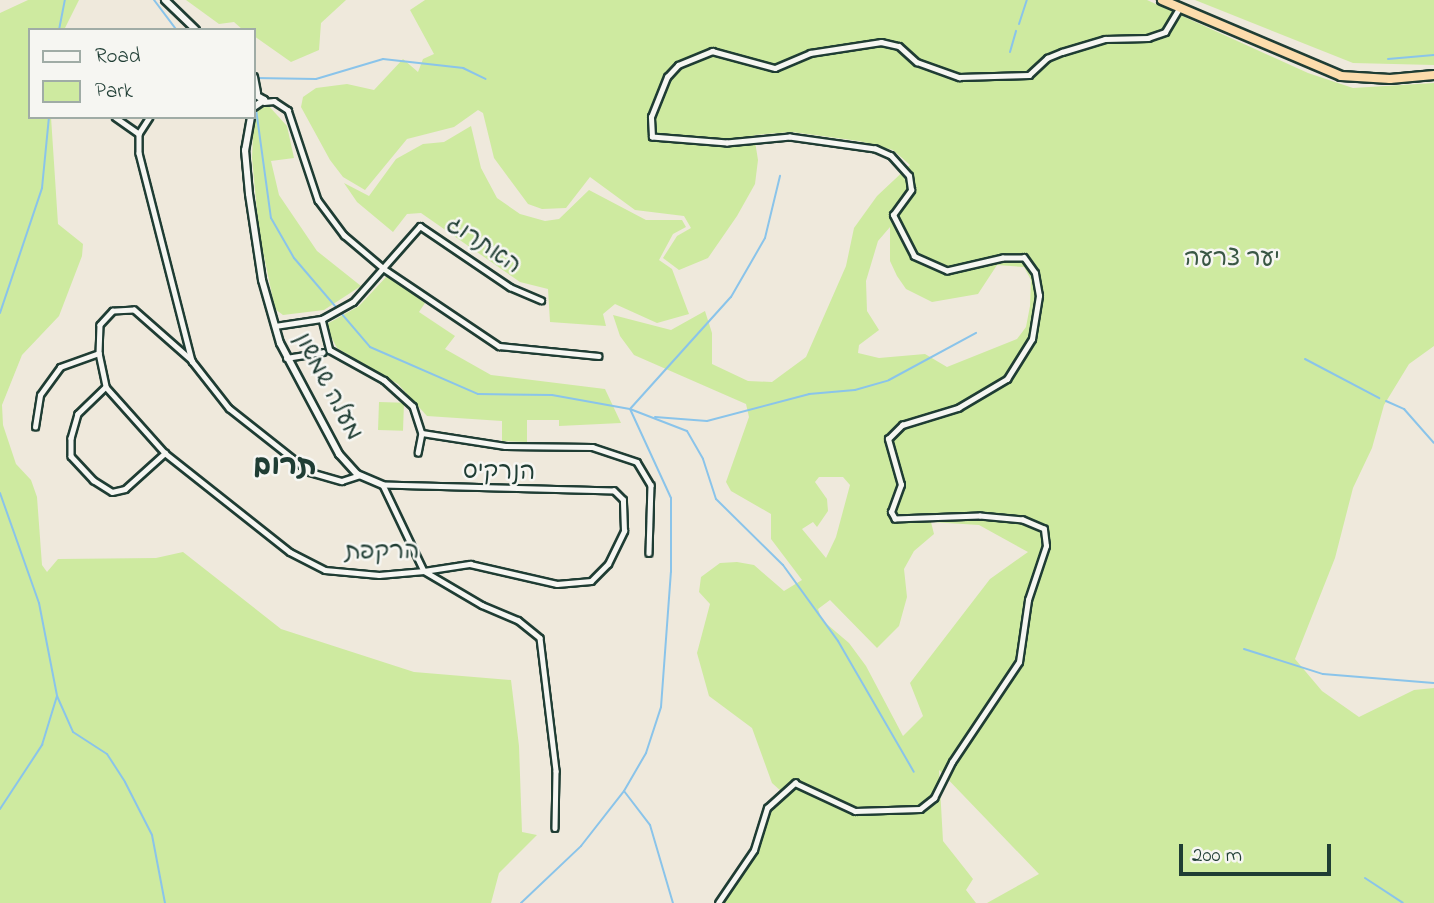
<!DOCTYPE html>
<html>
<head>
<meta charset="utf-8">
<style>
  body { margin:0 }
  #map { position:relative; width:1434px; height:903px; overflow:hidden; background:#efe9dc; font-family:"Indie Flower","Playpen Sans Hebrew",sans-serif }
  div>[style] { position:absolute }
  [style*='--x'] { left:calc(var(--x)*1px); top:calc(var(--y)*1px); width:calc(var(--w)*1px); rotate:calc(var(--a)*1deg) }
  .green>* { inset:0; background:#ceeaa0; transform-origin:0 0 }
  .stream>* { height:2px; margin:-1px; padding:0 1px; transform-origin:1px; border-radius:1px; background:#8ac4ea }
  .roads { filter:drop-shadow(2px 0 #1f3d34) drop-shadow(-2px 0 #1f3d34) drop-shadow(0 2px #1f3d34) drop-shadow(0 -2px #1f3d34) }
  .street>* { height:4.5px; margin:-2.25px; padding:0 2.25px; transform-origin:2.25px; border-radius:2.25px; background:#f6f6f2 }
  .secondary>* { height:6px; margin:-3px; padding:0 3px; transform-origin:3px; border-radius:3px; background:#f6f6f2 }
  .highway>* { height:8px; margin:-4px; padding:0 4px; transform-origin:4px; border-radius:4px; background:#fcdcac }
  span { translate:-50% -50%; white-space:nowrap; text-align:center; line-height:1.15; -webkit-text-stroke:5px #f6f6f2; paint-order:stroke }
  .street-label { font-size:24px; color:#1f3d34 }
  .park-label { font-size:24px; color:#395744 }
  .quarter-label { font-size:28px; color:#1f3d34; font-weight:700 }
  .legend { position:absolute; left:28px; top:28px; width:228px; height:91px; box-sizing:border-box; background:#f6f6f2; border:2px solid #a0aca6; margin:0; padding:9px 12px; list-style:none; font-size:21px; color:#1f3d34 }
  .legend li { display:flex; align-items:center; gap:14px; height:35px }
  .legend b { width:35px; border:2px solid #a0aca6 }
  .scale { position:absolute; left:1179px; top:844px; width:152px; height:32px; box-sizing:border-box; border:4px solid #1f3d34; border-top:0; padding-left:9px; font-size:21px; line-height:24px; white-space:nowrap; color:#1f3d34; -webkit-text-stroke:5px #f6f6f2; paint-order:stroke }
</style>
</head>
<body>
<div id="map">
  <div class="green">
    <div style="clip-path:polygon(28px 0,79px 0,64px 30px,30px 30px,30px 117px,51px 117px,58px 224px,83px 244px,82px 256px,59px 316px,22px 355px,2px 405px,3px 425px,16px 464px,31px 480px,37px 497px,42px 565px,47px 572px,58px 559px,156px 558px,183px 552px,281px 629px,414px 672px,511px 680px,519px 746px,522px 832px,537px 835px,499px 873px,491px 903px,0 903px,0 13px)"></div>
    <div style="clip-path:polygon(186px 0,346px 0,321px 23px,319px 50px,291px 62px,254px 36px,254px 30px,243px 30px,234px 22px,219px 24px)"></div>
    <div style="clip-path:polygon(evenodd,425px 0,1147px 0,1308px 73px,1353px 88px,1434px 83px,1434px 346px,1409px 364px,1384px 405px,1372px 448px,1353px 488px,1335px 558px,1295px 659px,1322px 691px,1359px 717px,1414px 690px,1434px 688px,1434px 903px,987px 903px,1039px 874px,939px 770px,943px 841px,973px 879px,966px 890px,976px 903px,722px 903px,782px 792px,772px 783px,752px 728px,709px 696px,697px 653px,710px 604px,699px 592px,701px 577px,720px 563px,737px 562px,754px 565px,784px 591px,802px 580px,771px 539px,771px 514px,731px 491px,726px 482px,749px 417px,746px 404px,634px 355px,620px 336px,613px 315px,671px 330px,705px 311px,712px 333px,712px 364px,748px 381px,772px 382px,806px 357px,846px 266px,854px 228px,877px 196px,910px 165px,893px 150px,859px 141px,792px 132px,754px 135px,758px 160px,755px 184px,737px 216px,708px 258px,679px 270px,663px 258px,677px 236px,691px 228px,684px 216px,635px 210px,590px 177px,566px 208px,542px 209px,528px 204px,494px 158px,483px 113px,478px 110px,454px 127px,407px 139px,365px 190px,343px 177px,330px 160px,301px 107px,303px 97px,316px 88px,347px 84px,374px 90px,403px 59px,418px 72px,423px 59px,434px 54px,410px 10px,425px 0,890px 227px,890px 261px,897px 276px,906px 289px,932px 302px,978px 294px,997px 265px,1024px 267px,1031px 280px,1030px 306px,1026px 327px,1017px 339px,947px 367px,925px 354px,879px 358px,858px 353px,859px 345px,879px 330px,867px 311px,866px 281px,878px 241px,890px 227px,425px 0,819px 477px,843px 477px,850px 485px,836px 537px,826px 558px,802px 529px,813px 522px,817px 527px,828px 511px,827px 499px,815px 482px,819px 477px,425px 0,931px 522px,979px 525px,1028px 552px,990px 579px,910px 683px,923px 716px,903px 736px,866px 666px,849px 643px,822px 620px,818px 609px,830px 600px,877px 648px,899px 626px,907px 597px,904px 569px,914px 551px,934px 534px,931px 522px)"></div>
    <div style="clip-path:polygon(1195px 0,1434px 0,1434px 65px,1353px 63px)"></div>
    <div style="clip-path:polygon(267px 104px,287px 126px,294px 158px,271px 161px,279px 195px,317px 251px,361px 286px,324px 310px,283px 315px,275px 309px,259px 232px,252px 158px,254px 112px)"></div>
    <div style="clip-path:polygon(471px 126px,481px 168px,497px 198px,520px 214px,545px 221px,559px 219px,589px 190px,646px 220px,682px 220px,686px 227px,673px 234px,659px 260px,672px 269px,689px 314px,657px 323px,615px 304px,603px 314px,606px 326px,550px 322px,548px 289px,520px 282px,421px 213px,407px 214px,393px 232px,357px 202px,344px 183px,369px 196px,396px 159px,423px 144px,444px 142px)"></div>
    <div style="clip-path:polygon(387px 276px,425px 303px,419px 312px,455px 336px,445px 349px,491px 375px,605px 389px,621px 423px,559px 426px,559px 420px,527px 420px,527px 442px,502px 441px,502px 421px,427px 416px,398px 384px,337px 348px,327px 329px,327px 324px,359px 306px)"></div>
    <div style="left:379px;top:402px;width:25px;height:28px;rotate:2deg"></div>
  </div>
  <div class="stream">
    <div style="--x:154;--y:0;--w:38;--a:53"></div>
    <div style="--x:1019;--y:24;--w:25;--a:-72"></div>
    <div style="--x:59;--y:30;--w:31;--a:-79"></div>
    <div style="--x:1010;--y:52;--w:22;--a:-74"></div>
    <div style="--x:1388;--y:59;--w:46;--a:-5"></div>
    <div style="--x:255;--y:78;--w:61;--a:0.9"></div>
    <div style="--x:316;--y:79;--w:70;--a:-16.6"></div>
    <div style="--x:383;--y:59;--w:81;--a:6.4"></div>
    <div style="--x:463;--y:68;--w:25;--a:26"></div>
    <div style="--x:256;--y:109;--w:110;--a:82.2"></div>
    <div style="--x:271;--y:218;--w:46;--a:60.1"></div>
    <div style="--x:294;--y:258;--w:117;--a:49.5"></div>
    <div style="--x:370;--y:347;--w:118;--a:23.5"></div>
    <div style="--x:478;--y:394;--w:74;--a:0.8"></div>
    <div style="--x:552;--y:395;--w:79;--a:10.2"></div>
    <div style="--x:630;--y:409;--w:61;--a:21.1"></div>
    <div style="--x:687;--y:431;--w:32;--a:60"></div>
    <div style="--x:703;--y:459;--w:42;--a:72"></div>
    <div style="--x:716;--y:499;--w:94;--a:44.6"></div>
    <div style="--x:783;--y:565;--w:94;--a:54.1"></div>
    <div style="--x:838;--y:641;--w:151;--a:59.9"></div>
    <div style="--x:0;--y:313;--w:132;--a:-71.4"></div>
    <div style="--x:42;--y:188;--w:71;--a:-84.4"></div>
    <div style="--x:1305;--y:359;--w:84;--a:27.8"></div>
    <div style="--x:1386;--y:401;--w:20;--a:24"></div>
    <div style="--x:1404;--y:409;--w:45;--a:48.6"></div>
    <div style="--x:655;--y:417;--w:52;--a:4.4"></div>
    <div style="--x:707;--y:421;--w:106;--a:-14.8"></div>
    <div style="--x:809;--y:394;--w:46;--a:-5"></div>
    <div style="--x:855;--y:390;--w:35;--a:-16"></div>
    <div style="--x:889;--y:380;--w:99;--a:-28.4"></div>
    <div style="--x:0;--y:493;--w:117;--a:70.5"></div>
    <div style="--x:39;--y:603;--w:95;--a:79"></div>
    <div style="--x:57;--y:696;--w:39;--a:66"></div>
    <div style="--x:73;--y:732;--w:40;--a:32.9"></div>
    <div style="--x:107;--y:754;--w:33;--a:57"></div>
    <div style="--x:125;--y:782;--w:59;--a:63"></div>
    <div style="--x:152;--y:835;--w:69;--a:79.2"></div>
    <div style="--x:1244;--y:649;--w:83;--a:17.6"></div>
    <div style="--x:1323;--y:674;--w:111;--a:4.6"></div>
    <div style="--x:624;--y:791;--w:43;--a:52.6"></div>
    <div style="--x:650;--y:825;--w:81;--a:73.6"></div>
    <div style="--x:0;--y:809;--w:77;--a:-56.7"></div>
    <div style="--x:42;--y:745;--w:51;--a:-73"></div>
    <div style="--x:1365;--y:878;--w:45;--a:33.3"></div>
    <div style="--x:521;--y:903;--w:83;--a:-43.5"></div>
    <div style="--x:581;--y:846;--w:70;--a:-52"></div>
    <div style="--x:624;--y:791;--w:44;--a:-59.9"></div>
    <div style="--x:646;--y:753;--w:48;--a:-71.9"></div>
    <div style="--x:661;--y:707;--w:135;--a:-85.8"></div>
    <div style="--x:671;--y:572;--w:74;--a:-90"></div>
    <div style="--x:671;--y:498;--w:98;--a:-114.7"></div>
    <div style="--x:630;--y:409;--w:151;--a:-48"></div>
    <div style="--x:731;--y:297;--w:68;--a:-60"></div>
    <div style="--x:765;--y:238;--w:64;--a:-76.4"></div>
  </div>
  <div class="roads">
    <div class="street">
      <div style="--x:264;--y:102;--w:10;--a:-6"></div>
      <div style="--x:274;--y:101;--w:17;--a:33"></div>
      <div style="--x:288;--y:110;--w:95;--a:71.6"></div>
      <div style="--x:318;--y:200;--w:44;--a:53.4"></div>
      <div style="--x:344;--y:235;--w:51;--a:40.2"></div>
      <div style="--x:383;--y:268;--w:140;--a:33.9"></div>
      <div style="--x:499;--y:346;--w:100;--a:5.7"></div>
      <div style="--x:115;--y:117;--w:29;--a:35"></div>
      <div style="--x:150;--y:117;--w:20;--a:123"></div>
      <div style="--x:139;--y:134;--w:19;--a:90"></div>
      <div style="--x:139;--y:153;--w:215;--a:75.7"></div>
      <div style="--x:192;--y:361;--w:60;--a:51.8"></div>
      <div style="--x:229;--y:408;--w:103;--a:38.3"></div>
      <div style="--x:310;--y:472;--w:33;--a:16"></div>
      <div style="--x:342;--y:481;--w:19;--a:-18"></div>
      <div style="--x:322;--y:319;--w:32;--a:76"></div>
      <div style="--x:330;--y:350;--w:62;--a:29.1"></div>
      <div style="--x:384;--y:380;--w:39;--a:42"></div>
      <div style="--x:413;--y:406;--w:28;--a:72"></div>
      <div style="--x:422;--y:433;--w:20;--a:101"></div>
      <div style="--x:275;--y:326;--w:48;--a:-8.5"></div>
      <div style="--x:322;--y:319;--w:35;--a:-29"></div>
      <div style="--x:353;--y:302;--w:101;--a:-48.6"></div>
      <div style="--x:420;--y:226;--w:109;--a:34.1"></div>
      <div style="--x:510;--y:287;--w:34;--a:23"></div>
      <div style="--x:286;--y:358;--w:37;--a:-9"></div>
      <div style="--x:192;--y:361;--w:77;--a:-138.7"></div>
      <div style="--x:134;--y:310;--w:21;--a:177"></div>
      <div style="--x:113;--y:311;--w:19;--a:133"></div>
      <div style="--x:100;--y:325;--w:28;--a:92"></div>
      <div style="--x:99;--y:353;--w:35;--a:78"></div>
      <div style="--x:106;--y:387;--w:89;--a:48.2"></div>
      <div style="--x:165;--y:453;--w:159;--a:38.4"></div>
      <div style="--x:290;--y:552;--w:39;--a:27"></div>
      <div style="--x:325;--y:570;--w:54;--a:5.3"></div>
      <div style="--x:379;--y:575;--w:45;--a:-5.1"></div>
      <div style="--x:424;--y:571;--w:47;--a:-8.7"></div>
      <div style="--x:470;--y:564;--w:89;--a:12.9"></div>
      <div style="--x:557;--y:584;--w:34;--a:-5"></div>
      <div style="--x:591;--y:581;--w:24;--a:-45"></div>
      <div style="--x:608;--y:564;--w:37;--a:-64"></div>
      <div style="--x:624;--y:531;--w:31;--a:-92"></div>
      <div style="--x:623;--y:500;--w:13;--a:-135"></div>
      <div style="--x:614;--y:491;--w:231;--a:-178.5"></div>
      <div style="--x:383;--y:485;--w:95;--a:64.5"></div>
      <div style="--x:424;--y:571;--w:67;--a:30.4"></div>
      <div style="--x:482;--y:605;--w:39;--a:23"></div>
      <div style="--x:518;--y:620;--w:28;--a:39"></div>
      <div style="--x:540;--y:638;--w:134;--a:83.1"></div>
      <div style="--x:556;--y:771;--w:57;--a:91"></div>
      <div style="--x:106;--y:387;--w:39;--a:136"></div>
      <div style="--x:78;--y:414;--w:25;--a:106"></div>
      <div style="--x:71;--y:438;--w:18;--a:90"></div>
      <div style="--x:71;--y:456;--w:33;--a:47"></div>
      <div style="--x:93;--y:480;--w:22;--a:32"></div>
      <div style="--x:112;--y:492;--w:13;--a:-13"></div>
      <div style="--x:125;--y:489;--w:54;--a:-42"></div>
      <div style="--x:35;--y:427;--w:32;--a:-81"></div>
      <div style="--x:40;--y:395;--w:34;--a:-54"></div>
      <div style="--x:60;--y:367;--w:41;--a:-19.7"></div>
      <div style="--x:422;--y:433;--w:84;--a:8.9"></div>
      <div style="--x:505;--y:446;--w:87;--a:0.7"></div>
      <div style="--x:592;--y:447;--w:47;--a:18.4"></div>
      <div style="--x:637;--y:462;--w:27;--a:59"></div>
      <div style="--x:651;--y:485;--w:68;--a:91.7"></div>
      <div style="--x:718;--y:903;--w:64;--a:-55.8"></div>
      <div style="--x:754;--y:850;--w:44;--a:-72.8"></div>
      <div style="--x:767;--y:808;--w:38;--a:-42"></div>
      <div style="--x:795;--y:783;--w:66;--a:25"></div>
      <div style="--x:855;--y:811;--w:65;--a:-1.8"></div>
      <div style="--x:920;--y:809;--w:18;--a:-38"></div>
      <div style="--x:934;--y:798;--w:40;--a:-63.4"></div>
      <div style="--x:952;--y:762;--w:120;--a:-56.2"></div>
      <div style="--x:1019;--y:662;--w:63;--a:-81.7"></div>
      <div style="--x:1028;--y:600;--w:57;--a:-71.6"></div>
      <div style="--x:1046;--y:546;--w:17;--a:-97"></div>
      <div style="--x:1044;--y:529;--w:23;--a:-157"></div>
      <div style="--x:1023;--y:520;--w:43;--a:-174.7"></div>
      <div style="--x:980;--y:516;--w:85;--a:178"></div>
      <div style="--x:895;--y:519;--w:8;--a:-120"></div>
      <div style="--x:891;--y:512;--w:29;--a:-70"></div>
      <div style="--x:901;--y:485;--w:48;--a:-105.8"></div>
      <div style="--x:888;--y:439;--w:20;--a:-45"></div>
      <div style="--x:902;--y:425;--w:59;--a:-16.9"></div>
      <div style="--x:958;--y:408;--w:57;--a:-30.6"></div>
      <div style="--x:1007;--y:379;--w:47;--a:-58"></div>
      <div style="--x:1032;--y:339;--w:44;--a:-80.8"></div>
      <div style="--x:1039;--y:296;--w:23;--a:-100"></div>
      <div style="--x:1035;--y:273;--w:19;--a:-126"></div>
      <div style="--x:1024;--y:258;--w:21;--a:180"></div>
      <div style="--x:1003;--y:258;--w:57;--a:166.9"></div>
      <div style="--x:947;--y:271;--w:36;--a:-156"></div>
      <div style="--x:914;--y:256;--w:46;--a:-117.1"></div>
      <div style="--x:893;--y:215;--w:31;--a:-54"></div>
      <div style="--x:911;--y:190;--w:14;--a:-98"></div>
      <div style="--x:909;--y:176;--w:27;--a:-132"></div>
      <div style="--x:891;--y:156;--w:17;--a:-156"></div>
      <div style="--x:875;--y:149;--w:86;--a:-172"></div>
      <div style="--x:790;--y:137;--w:63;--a:174.6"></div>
      <div style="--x:727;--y:143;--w:75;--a:-175.4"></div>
      <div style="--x:652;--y:137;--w:20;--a:-93"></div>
      <div style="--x:651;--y:117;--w:43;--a:-68.2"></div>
      <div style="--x:667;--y:77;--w:16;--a:-47"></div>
      <div style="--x:678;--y:65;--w:37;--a:-22"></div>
      <div style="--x:712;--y:51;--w:65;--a:15.1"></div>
      <div style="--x:775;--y:68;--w:38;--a:-23"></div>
      <div style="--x:810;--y:53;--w:72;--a:-8.8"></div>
      <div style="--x:881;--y:42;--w:18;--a:13"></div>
      <div style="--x:899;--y:46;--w:24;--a:42"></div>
      <div style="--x:917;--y:62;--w:45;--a:19.7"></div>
      <div style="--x:959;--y:77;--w:70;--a:-1.6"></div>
      <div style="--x:1029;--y:75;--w:25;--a:-43"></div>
      <div style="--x:1047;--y:58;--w:16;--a:-22"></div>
      <div style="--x:1062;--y:52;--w:45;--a:-16.8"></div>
      <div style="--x:1105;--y:39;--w:43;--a:-1.3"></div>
      <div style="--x:1148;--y:38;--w:18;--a:-19"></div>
      <div style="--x:1165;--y:32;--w:27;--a:-59"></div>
    </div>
    <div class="secondary">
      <div style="--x:165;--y:0;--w:43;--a:44.1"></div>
      <div style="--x:254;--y:77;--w:16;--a:79"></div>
      <div style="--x:254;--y:94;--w:12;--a:31"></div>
      <div style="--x:264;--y:100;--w:12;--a:145"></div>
      <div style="--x:251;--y:117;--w:34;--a:100"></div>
      <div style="--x:245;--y:150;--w:44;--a:84.8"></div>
      <div style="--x:249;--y:194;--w:87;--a:81.4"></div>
      <div style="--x:262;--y:280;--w:66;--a:74.1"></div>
      <div style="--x:280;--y:343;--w:126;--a:62"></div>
      <div style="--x:339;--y:454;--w:27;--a:48"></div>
      <div style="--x:357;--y:474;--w:28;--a:23"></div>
    </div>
    <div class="highway">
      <div style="--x:1162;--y:0;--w:194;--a:23"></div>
      <div style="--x:1341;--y:76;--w:49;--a:3.5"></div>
      <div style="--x:1390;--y:79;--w:44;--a:-5.2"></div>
    </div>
  </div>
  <div class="street-label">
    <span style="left:483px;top:246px;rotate:34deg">האתרוג</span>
    <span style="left:327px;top:387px;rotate:62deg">מעלה שמשון</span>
    <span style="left:499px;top:473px;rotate:1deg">הנרקיס</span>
    <span style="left:382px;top:553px;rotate:-1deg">הרקפת</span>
  </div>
  <div class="park-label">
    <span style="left:1232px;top:260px">יער צרעה</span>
  </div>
  <div class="quarter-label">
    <span style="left:285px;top:468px">תרום</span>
  </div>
  <ul class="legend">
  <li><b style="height:9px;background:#f6f6f2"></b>Road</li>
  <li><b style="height:19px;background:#ceeaa0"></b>Park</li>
  </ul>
  <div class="scale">200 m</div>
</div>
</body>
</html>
